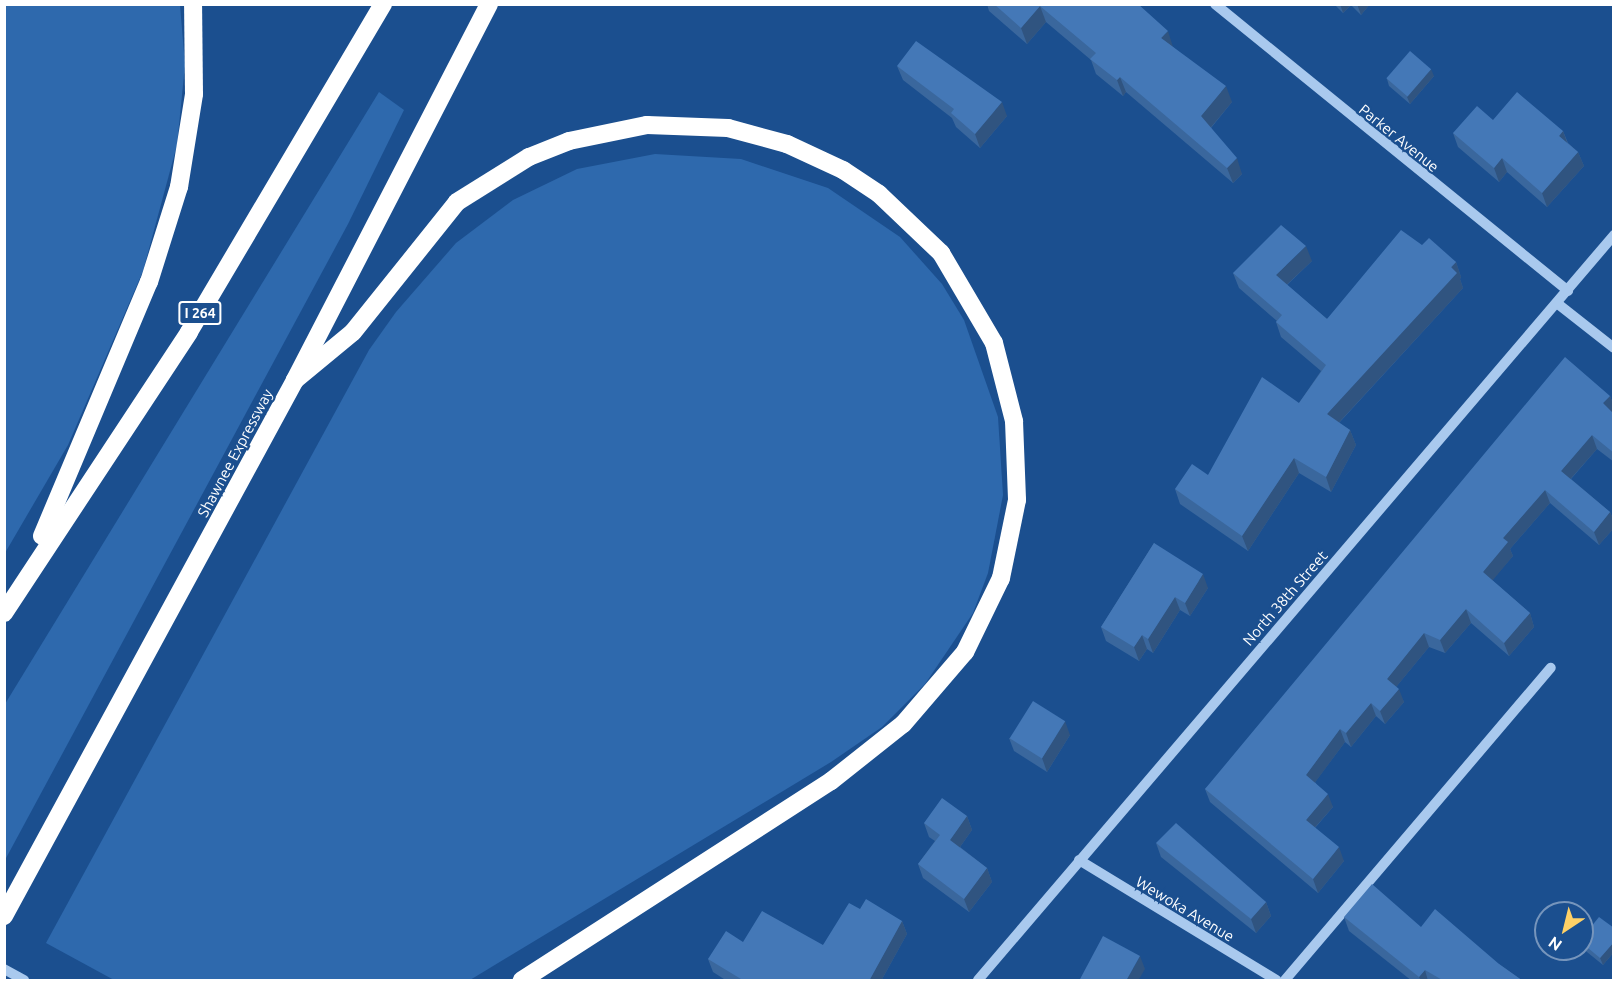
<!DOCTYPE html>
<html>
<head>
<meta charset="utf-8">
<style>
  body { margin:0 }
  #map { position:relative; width:1618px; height:985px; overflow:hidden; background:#1b4f8f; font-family:Ubuntu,sans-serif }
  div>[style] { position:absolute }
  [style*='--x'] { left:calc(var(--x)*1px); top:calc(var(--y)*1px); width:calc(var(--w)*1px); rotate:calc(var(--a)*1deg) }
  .green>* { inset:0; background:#2e69ad }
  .minor>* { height:10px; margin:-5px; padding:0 5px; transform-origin:5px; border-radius:5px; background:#a9c9ee }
  .highway>* { height:18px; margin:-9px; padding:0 9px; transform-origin:9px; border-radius:9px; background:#fff }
  .wall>* { inset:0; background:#3a679d }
  .shaded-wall>* { inset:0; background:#305480 }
  .building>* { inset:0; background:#4478b7; transform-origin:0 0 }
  span { translate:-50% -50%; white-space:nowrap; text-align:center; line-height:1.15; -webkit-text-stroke:4.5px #1b4f8f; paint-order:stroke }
  .shield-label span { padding:2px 4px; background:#1b4f8f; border:2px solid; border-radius:4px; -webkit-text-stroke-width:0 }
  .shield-label { font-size:14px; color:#fff; font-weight:700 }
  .street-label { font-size:15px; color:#fff }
  .frame { position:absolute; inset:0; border:6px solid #fff; pointer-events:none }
  .north { position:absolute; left:1534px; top:901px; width:60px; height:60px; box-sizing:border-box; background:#1b4f8f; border:2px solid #7695bc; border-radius:50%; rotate:215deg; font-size:16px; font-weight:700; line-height:24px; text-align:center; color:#fff }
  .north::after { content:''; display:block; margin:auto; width:21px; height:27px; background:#ffd166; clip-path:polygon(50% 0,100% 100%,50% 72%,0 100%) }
</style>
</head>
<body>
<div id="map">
  <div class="green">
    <div style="clip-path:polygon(5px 5px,180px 5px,185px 65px,177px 145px,143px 271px,68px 445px,5px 553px)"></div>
    <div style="clip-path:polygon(379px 92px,404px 110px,348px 224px,5px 860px,5px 704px)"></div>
    <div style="clip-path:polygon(655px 154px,741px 159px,828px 188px,900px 237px,942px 284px,964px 320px,998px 417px,1003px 495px,988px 573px,973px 613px,925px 684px,882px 727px,831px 762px,470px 980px,114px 980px,46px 943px,369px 350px,396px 312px,456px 243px,513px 200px,577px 169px)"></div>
  </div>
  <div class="minor">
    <div style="--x:1215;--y:4;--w:455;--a:39.1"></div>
    <div style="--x:1558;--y:304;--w:71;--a:38.2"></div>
    <div style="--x:1079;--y:860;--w:231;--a:31.3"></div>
    <div style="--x:4;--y:969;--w:23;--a:29"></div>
    <div style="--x:978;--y:980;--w:980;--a:-49.51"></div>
    <div style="--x:1285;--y:980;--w:410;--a:-49.6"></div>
  </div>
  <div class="highway">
    <div style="--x:295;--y:380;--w:75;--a:-39.6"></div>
    <div style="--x:353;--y:332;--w:166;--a:-51.3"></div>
    <div style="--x:457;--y:202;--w:85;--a:-32"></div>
    <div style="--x:529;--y:157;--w:43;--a:-21.8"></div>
    <div style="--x:569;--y:141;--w:80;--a:-11.6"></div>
    <div style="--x:647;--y:125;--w:81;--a:2.1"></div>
    <div style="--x:728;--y:128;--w:61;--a:15.2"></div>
    <div style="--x:787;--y:144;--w:62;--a:24.9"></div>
    <div style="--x:843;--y:170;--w:43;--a:33.7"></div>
    <div style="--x:879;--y:194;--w:86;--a:43.6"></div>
    <div style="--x:941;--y:253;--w:104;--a:59.5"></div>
    <div style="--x:994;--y:343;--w:81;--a:75.6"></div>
    <div style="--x:1014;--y:421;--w:79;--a:87.8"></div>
    <div style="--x:1017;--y:500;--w:80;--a:101.6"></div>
    <div style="--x:1001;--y:578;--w:82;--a:115.9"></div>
    <div style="--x:965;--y:652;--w:95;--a:130.7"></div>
    <div style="--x:903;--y:724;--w:92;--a:141.6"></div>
    <div style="--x:831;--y:781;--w:368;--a:147.2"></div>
    <div style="--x:42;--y:536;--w:276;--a:-67.2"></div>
    <div style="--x:149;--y:282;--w:100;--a:-72.5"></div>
    <div style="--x:179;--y:187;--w:94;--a:-80.8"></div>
    <div style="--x:194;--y:94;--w:90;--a:-90.6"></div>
    <div style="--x:4;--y:613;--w:336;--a:-56.6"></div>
    <div style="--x:189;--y:332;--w:381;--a:-59.4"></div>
    <div style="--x:4;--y:916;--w:610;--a:-61.5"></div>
    <div style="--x:295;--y:380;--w:423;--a:-62.7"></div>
  </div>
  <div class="wall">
    <div style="clip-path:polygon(987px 4px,1138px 4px,1173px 47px,1232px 102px,1211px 128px,1242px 174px,1233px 183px,1126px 92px,1123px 96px,1096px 74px,1091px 60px,1046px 22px,1027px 44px,989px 11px)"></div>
    <div style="clip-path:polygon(1334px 4px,1370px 4px,1361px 15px,1351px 5px,1343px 13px)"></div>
    <div style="clip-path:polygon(897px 66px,1007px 116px,980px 148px,956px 127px,952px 118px,903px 80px)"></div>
    <div style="clip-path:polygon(1434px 76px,1410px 104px,1389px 86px,1387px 79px)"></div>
    <div style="clip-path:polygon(1493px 120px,1563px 131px,1568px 143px,1578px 152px,1584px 166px,1547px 207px,1507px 172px,1499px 182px,1458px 147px,1453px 133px)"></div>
    <div style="clip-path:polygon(1422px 245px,1456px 262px,1461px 277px,1460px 279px,1463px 288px,1339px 423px,1350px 430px,1356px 445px,1331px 492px,1299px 473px,1248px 551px,1180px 504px,1175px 489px,1208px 475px,1299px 403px,1321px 371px,1281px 337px,1276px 322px,1277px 321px,1239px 288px,1233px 273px,1312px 261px,1287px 285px,1327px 319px)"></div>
    <div style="clip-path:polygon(1610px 396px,1614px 406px,1614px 410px,1612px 412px,1614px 414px,1614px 462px,1597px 449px,1571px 479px,1610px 512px,1614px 521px,1614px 528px,1599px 545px,1550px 503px,1510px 549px,1513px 556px,1492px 580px,1530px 613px,1534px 627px,1509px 656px,1471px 623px,1445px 653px,1429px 647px,1396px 687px,1404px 702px,1385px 724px,1376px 716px,1351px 747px,1345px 742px,1315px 782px,1333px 807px,1315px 828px,1344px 861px,1318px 893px,1210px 802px,1205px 789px)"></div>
    <div style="clip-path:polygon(1154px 543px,1208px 588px,1190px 616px,1180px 610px,1153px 653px,1147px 649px,1139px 661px,1106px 641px,1101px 627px)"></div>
    <div style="clip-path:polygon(1070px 735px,1047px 772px,1014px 751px,1009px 738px)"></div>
    <div style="clip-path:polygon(967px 816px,972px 830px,960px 847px,987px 868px,992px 882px,969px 912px,923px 878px,918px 864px,935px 841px,929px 837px,924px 823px)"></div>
    <div style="clip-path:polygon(1156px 843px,1266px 902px,1271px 916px,1256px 933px,1161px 857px)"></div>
    <div style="clip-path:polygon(860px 909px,902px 921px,907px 934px,881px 981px,727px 981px,713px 972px,708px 959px,743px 942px,823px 945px)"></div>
    <div style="clip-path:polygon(1344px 917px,1421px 927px,1499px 964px,1523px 981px,1412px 981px,1349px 931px)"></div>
    <div style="clip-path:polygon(1614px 928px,1614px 952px,1603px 965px,1582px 948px,1582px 938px)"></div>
  </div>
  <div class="shaded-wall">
    <div style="clip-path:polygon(1340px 4px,1351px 4px,1351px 5px,1343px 13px)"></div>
    <div style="clip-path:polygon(1357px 4px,1370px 4px,1361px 15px)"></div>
    <div style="clip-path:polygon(1040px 6px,1046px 22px,1027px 44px,1021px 28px)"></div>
    <div style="clip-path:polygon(1168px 31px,1173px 47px,1161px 38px)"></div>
    <div style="clip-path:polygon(1431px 69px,1434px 76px,1410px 104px,1407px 97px)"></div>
    <div style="clip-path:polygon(1120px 77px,1126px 92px,1123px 96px,1117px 80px)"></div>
    <div style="clip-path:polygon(1226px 86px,1232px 102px,1207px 132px,1201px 116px)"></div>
    <div style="clip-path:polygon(1002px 102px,1007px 116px,980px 148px,975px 134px)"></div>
    <div style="clip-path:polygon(1563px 131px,1568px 145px,1559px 136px)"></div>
    <div style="clip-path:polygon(1578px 152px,1584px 166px,1547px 207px,1542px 193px)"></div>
    <div style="clip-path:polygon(1237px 158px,1242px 174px,1233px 183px,1227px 168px)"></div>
    <div style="clip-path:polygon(1502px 158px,1507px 172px,1499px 182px,1494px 168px)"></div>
    <div style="clip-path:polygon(1306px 246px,1312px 261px,1281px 290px,1276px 275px)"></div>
    <div style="clip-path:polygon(1456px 262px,1461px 277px,1460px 279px,1463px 288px,1333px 429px,1327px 414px)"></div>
    <div style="clip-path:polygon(1610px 396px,1614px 406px,1614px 410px,1608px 417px,1603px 403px)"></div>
    <div style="clip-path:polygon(1350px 430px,1356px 445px,1331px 492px,1326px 477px)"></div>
    <div style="clip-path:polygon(1592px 435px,1597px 449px,1566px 484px,1561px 471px)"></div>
    <div style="clip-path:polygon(1294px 458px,1299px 473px,1248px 551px,1242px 536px)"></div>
    <div style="clip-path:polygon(1545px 490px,1550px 503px,1510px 549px,1513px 556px,1488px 586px,1483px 572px,1503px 538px)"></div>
    <div style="clip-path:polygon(1610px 512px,1614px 521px,1614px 528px,1599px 545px,1594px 532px)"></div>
    <div style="clip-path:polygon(1203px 574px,1208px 588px,1190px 616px,1185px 603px)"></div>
    <div style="clip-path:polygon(1175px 597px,1180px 610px,1153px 653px,1148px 639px)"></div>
    <div style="clip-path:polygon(1466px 609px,1471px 623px,1445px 653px,1440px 640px)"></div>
    <div style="clip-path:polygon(1530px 613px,1534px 627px,1509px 656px,1504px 643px)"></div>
    <div style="clip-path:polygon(1424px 633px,1429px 647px,1392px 692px,1387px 679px)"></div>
    <div style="clip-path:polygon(1142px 635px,1147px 649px,1139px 661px,1134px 647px)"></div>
    <div style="clip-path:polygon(1399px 689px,1404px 702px,1385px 724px,1380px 711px)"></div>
    <div style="clip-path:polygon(1371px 703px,1376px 716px,1351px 747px,1346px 733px)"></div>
    <div style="clip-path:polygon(1065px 721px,1070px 735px,1047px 772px,1042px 758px)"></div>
    <div style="clip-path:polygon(1340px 729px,1345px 742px,1311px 788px,1306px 775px)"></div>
    <div style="clip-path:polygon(1328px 794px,1333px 807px,1310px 833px,1306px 820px)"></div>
    <div style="clip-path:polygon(967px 816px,972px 830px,955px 854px,950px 840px)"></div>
    <div style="clip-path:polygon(1339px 847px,1344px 861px,1318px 893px,1313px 879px)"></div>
    <div style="clip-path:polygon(987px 868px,992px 882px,969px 912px,964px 899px)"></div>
    <div style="clip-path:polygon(1266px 902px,1271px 916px,1256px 933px,1251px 919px)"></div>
    <div style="clip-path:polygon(902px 921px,907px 934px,881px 981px,869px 981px)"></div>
    <div style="clip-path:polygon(1614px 942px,1614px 952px,1603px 965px,1600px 958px)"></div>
    <div style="clip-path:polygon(1140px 956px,1145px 969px,1138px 981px,1126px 981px)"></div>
    <div style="clip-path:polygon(1425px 970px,1428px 981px,1421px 981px,1419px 977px)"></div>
  </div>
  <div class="building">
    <div style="clip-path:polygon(994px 4px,1138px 4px,1168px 31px,1161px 38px,1226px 86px,1201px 116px,1237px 158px,1227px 168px,1120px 77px,1117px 80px,1090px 59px,1096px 53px,1040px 6px,1021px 28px)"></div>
    <div style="clip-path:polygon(916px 41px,1002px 102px,975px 134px,951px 113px,954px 109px,897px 66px)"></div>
    <div style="left:1410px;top:51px;width:28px;height:36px;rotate:41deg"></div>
    <div style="clip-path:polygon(1517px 92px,1563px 131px,1559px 136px,1578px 152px,1542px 193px,1502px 158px,1494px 168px,1453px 133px,1477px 106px,1493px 120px)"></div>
    <div style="clip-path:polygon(1281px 225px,1306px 246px,1276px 275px,1327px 319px,1401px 230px,1422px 245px,1429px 238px,1456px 262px,1451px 267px,1457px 273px,1327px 414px,1350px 430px,1326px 477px,1294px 458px,1242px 536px,1175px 489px,1192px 464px,1208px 475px,1262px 377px,1299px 403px,1326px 365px,1276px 322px,1282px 315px,1233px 273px)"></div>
    <div style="clip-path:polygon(1565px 357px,1610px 396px,1603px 403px,1614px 414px,1614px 453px,1592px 435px,1561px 471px,1610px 512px,1594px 532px,1545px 490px,1503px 538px,1508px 542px,1483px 572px,1530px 613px,1504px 643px,1466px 609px,1440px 640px,1424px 633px,1387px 679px,1399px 689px,1380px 711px,1371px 703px,1346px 733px,1340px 729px,1306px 775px,1328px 794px,1306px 820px,1339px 847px,1313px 879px,1205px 789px)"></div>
    <div style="clip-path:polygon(1154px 543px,1203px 574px,1185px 603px,1175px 597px,1148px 639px,1142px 635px,1134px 647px,1101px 627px)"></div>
    <div style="left:1033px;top:701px;width:38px;height:44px;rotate:32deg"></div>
    <div style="clip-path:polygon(942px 798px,967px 816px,950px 840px,987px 868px,964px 899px,918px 864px,940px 835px,924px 823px)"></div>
    <div style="clip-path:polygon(1176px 823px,1266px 902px,1251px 919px,1156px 843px)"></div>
    <div style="clip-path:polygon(1372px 884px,1421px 927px,1435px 909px,1499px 964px,1523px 981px,1444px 981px,1425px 970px,1419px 977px,1344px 917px)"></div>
    <div style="clip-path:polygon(866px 899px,902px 921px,869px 981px,740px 981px,741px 979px,708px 959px,726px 931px,743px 942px,762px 911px,823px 945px,849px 903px,860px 909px)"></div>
    <div style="clip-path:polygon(1599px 917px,1614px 928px,1614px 942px,1600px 958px,1582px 943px,1582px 938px)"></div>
    <div style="clip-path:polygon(1103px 936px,1140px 956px,1126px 981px,1079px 981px)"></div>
  </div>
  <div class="shield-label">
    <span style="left:200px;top:313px">I 264</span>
  </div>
  <div class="street-label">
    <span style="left:1399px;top:138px;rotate:39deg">Parker Avenue</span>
    <span style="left:235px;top:453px;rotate:-62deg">Shawnee Expressway</span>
    <span style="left:1285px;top:598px;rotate:-49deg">North 38th Street</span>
    <span style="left:1185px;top:909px;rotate:31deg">Wewoka Avenue</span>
  </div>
  <div class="frame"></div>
  <div class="north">N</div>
</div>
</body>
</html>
